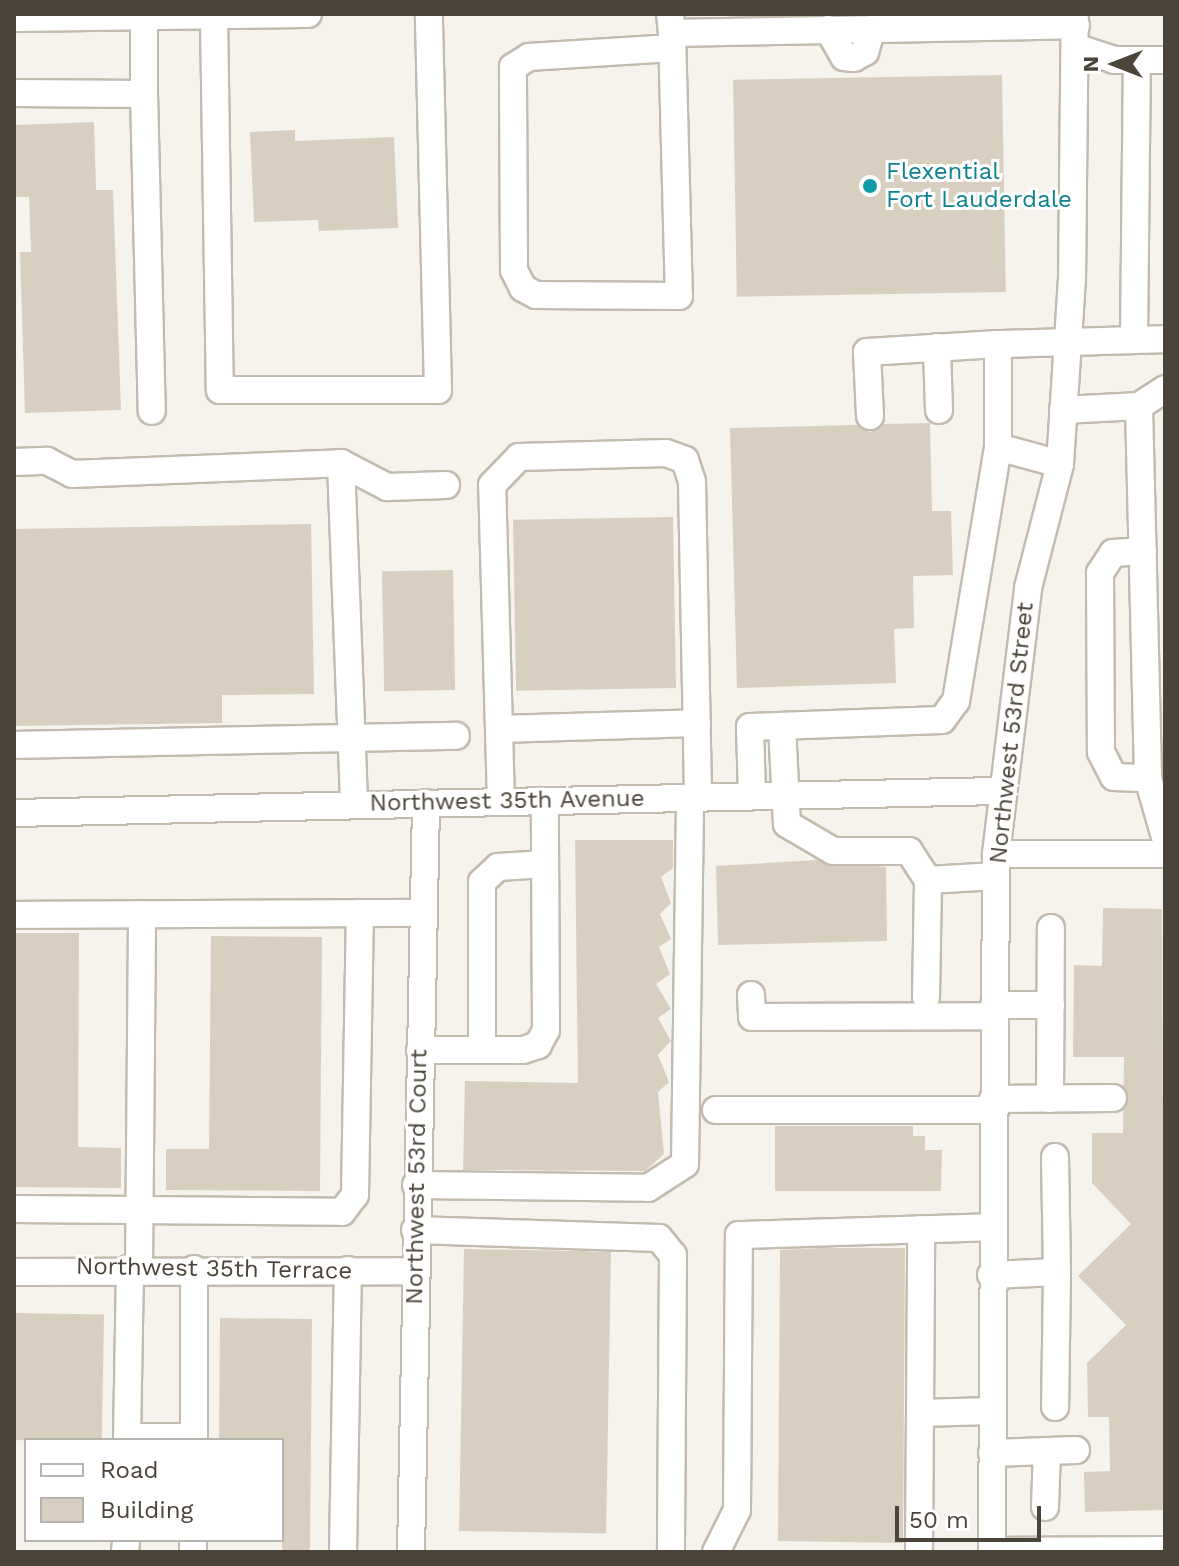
<!DOCTYPE html>
<html>
<head>
<meta charset="utf-8">
<style>
  body { margin:0 }
  #map { position:relative; width:1179px; height:1566px; overflow:hidden; background:#f6f3ec; font-family:"Work Sans",sans-serif }
  div>[style] { position:absolute }
  [style*='--x'] { left:calc(var(--x)*1px); top:calc(var(--y)*1px); width:calc(var(--w)*1px); rotate:calc(var(--a)*1deg) }
  .building>* { inset:0; background:#d8cfc1; transform-origin:0 0 }
  .roads { filter:drop-shadow(2px 0 #c2bbae) drop-shadow(-2px 0 #c2bbae) drop-shadow(0 2px #c2bbae) drop-shadow(0 -2px #c2bbae) }
  .minor>* { height:26px; margin:-13px; padding:0 13px; transform-origin:13px; border-radius:13px; background:#fff }
  .dots>* { width:22px; height:22px; translate:-50% -50%; box-sizing:border-box; border:4px solid #fff; border-radius:50% }
  span { translate:-50% -50%; white-space:nowrap; text-align:center; line-height:1.15; -webkit-text-stroke:6px #fff; paint-order:stroke }
  .culture-label { font-size:24px; color:#0d838f }
  .left { translate:0 -50%; text-align:left }
  .street-label { font-size:24px; color:#4b4439 }
  .frame { position:absolute; inset:0; border:16px solid #4b4439; pointer-events:none }
  .legend { position:absolute; left:24px; top:1438px; width:260px; height:104px; box-sizing:border-box; background:#fff; border:2px solid #b7b4b0; margin:0; padding:10px 14px; list-style:none; font-size:24px; color:#4b4439 }
  .legend li { display:flex; align-items:center; gap:16px; height:40px }
  .legend b { width:40px; border:2px solid #b7b4b0 }
  .north { position:absolute; left:1075px; top:24px; width:80px; height:80px; -webkit-text-stroke:6px #fff; paint-order:stroke; rotate:270deg; font-size:22px; font-weight:700; line-height:32px; text-align:center; color:#4b4439 }
  .north::after { content:''; display:block; margin:auto; width:28px; height:36px; background:#4b4439; clip-path:polygon(50% 0,100% 100%,50% 72%,0 100%) }
  .scale { position:absolute; left:895px; top:1506px; width:146px; height:36px; box-sizing:border-box; border:4px solid #4b4439; border-top:0; padding-left:10px; font-size:24px; line-height:28px; white-space:nowrap; color:#4b4439; -webkit-text-stroke:6px #fff; paint-order:stroke }
</style>
</head>
<body>
<div id="map">
  <div class="building">
    <div style="left:1002px;top:75px;width:217px;height:269px;rotate:89deg"></div>
    <div style="clip-path:polygon(94px 122px,96px 190px,113px 190px,121px 410px,25px 413px,20px 252px,31px 252px,29px 197px,14px 197px,14px 125px)"></div>
    <div style="clip-path:polygon(295px 130px,295px 141px,394px 137px,398px 228px,319px 231px,318px 220px,254px 222px,250px 132px)"></div>
    <div style="clip-path:polygon(930px 423px,932px 511px,951px 511px,953px 575px,913px 576px,914px 628px,894px 629px,896px 683px,737px 688px,730px 428px,857px 425px,870px 432px,884px 424px)"></div>
    <div style="left:673px;top:517px;width:171px;height:160px;rotate:89deg"></div>
    <div style="clip-path:polygon(311px 524px,314px 694px,222px 695px,222px 723px,14px 726px,14px 529px)"></div>
    <div style="left:453px;top:570px;width:120px;height:71px;rotate:89deg"></div>
    <div style="clip-path:polygon(575px 840px,673px 840px,673px 868px,661px 877px,671px 903px,660px 914px,671px 939px,659px 947px,670px 974px,656px 984px,671px 1009px,658px 1018px,671px 1041px,658px 1055px,669px 1082px,658px 1092px,664px 1154px,645px 1171px,463px 1170px,465px 1081px,578px 1083px)"></div>
    <div style="clip-path:polygon(817px 860px,886px 867px,887px 941px,718px 945px,716px 866px)"></div>
    <div style="clip-path:polygon(1103px 908px,1162px 909px,1165px 1510px,1085px 1512px,1084px 1472px,1110px 1471px,1109px 1417px,1088px 1417px,1087px 1363px,1126px 1325px,1078px 1276px,1131px 1224px,1092px 1183px,1092px 1133px,1123px 1133px,1124px 1057px,1073px 1057px,1074px 965px,1102px 966px)"></div>
    <div style="clip-path:polygon(14px 933px,79px 933px,78px 1147px,121px 1148px,121px 1188px,14px 1187px)"></div>
    <div style="clip-path:polygon(211px 936px,322px 937px,320px 1191px,166px 1190px,166px 1149px,209px 1149px)"></div>
    <div style="clip-path:polygon(775px 1126px,913px 1126px,913px 1136px,925px 1136px,925px 1150px,942px 1150px,941px 1191px,775px 1191px)"></div>
    <div style="clip-path:polygon(820px 1248px,905px 1248px,903px 1543px,778px 1541px,780px 1250px)"></div>
    <div style="left:464px;top:1249px;width:147px;height:282px;rotate:1deg"></div>
    <div style="left:14px;top:1313px;width:90px;height:127px;rotate:1deg"></div>
    <div style="clip-path:polygon(220px 1318px,312px 1319px,310px 1552px,282px 1552px,282px 1440px,219px 1440px)"></div>
  </div>
  <div class="roads">
    <div class="minor">
      <div style="--x:670;--y:14;--w:19;--a:84"></div>
      <div style="--x:672;--y:33;--w:404;--a:-1.1"></div>
      <div style="--x:14;--y:18;--w:294;--a:-0.8"></div>
      <div style="--x:144;--y:19;--w:75;--a:90"></div>
      <div style="--x:214;--y:19;--w:371;--a:89.1"></div>
      <div style="--x:220;--y:390;--w:218;--a:0"></div>
      <div style="--x:438;--y:390;--w:376;--a:-91.4"></div>
      <div style="--x:828;--y:29;--w:32;--a:60"></div>
      <div style="--x:844;--y:57;--w:10;--a:6"></div>
      <div style="--x:854;--y:58;--w:13;--a:-29"></div>
      <div style="--x:865;--y:52;--w:24;--a:-73"></div>
      <div style="--x:672;--y:33;--w:263;--a:88.5"></div>
      <div style="--x:679;--y:296;--w:143;--a:-179.6"></div>
      <div style="--x:536;--y:295;--w:15;--a:-152"></div>
      <div style="--x:523;--y:288;--w:20;--a:-117"></div>
      <div style="--x:514;--y:270;--w:203;--a:-90.3"></div>
      <div style="--x:513;--y:67;--w:19;--a:-32"></div>
      <div style="--x:529;--y:57;--w:143;--a:-3.6"></div>
      <div style="--x:1078;--y:48;--w:38;--a:18"></div>
      <div style="--x:1114;--y:60;--w:51;--a:0"></div>
      <div style="--x:14;--y:93;--w:130;--a:0.4"></div>
      <div style="--x:144;--y:94;--w:317;--a:88.6"></div>
      <div style="--x:1134;--y:339;--w:279;--a:-89.4"></div>
      <div style="--x:937;--y:347;--w:63;--a:88.2"></div>
      <div style="--x:1139;--y:406;--w:31;--a:-33"></div>
      <div style="--x:1063;--y:410;--w:76;--a:-3"></div>
      <div style="--x:1139;--y:406;--w:372;--a:88.6"></div>
      <div style="--x:1148;--y:778;--w:61;--a:73.9"></div>
      <div style="--x:870;--y:416;--w:64;--a:-92.7"></div>
      <div style="--x:867;--y:352;--w:131;--a:-3.5"></div>
      <div style="--x:14;--y:462;--w:33;--a:-2"></div>
      <div style="--x:47;--y:461;--w:28;--a:27"></div>
      <div style="--x:72;--y:474;--w:269;--a:-2.3"></div>
      <div style="--x:341;--y:463;--w:342;--a:87.8"></div>
      <div style="--x:341;--y:463;--w:52;--a:27.6"></div>
      <div style="--x:387;--y:487;--w:59;--a:-1.9"></div>
      <div style="--x:1060;--y:464;--w:64;--a:-164.7"></div>
      <div style="--x:998;--y:447;--w:103;--a:-90"></div>
      <div style="--x:998;--y:344;--w:167;--a:-1.7"></div>
      <div style="--x:1143;--y:551;--w:30;--a:176"></div>
      <div style="--x:1113;--y:553;--w:24;--a:123"></div>
      <div style="--x:1100;--y:573;--w:179;--a:89.7"></div>
      <div style="--x:1101;--y:752;--w:28;--a:63"></div>
      <div style="--x:1114;--y:777;--w:34;--a:2"></div>
      <div style="--x:782;--y:726;--w:98;--a:87.1"></div>
      <div style="--x:787;--y:824;--w:53;--a:30.4"></div>
      <div style="--x:833;--y:851;--w:76;--a:0"></div>
      <div style="--x:909;--y:851;--w:35;--a:57"></div>
      <div style="--x:499;--y:729;--w:198;--a:-1.7"></div>
      <div style="--x:14;--y:745;--w:442;--a:-1.2"></div>
      <div style="--x:752;--y:796;--w:69;--a:-91.7"></div>
      <div style="--x:750;--y:727;--w:192;--a:-2.1"></div>
      <div style="--x:942;--y:720;--w:24;--a:-54"></div>
      <div style="--x:956;--y:701;--w:257;--a:-80.6"></div>
      <div style="--x:501;--y:802;--w:317;--a:-91.6"></div>
      <div style="--x:492;--y:485;--w:39;--a:-46"></div>
      <div style="--x:519;--y:457;--w:147;--a:-1.6"></div>
      <div style="--x:666;--y:453;--w:20;--a:20"></div>
      <div style="--x:685;--y:460;--w:23;--a:72"></div>
      <div style="--x:692;--y:482;--w:315;--a:88.9"></div>
      <div style="--x:14;--y:813;--w:986;--a:-1.28"></div>
      <div style="--x:996;--y:854;--w:169;--a:0"></div>
      <div style="--x:14;--y:915;--w:409;--a:-0.3"></div>
      <div style="--x:751;--y:995;--w:22;--a:87"></div>
      <div style="--x:752;--y:1017;--w:242;--a:-0.2"></div>
      <div style="--x:926;--y:997;--w:117;--a:-89"></div>
      <div style="--x:928;--y:880;--w:68;--a:-3.4"></div>
      <div style="--x:994;--y:1005;--w:57;--a:0"></div>
      <div style="--x:420;--y:1050;--w:103;--a:0"></div>
      <div style="--x:523;--y:1050;--w:16;--a:-18"></div>
      <div style="--x:538;--y:1045;--w:17;--a:-62"></div>
      <div style="--x:546;--y:1030;--w:229;--a:-90.3"></div>
      <div style="--x:482;--y:1050;--w:168;--a:-90"></div>
      <div style="--x:482;--y:882;--w:22;--a:-43"></div>
      <div style="--x:498;--y:867;--w:47;--a:-3.7"></div>
      <div style="--x:993;--y:1099;--w:120;--a:-0.5"></div>
      <div style="--x:1050;--y:1099;--w:171;--a:-89.7"></div>
      <div style="--x:716;--y:1110;--w:277;--a:0"></div>
      <div style="--x:1055;--y:1157;--w:115;--a:89"></div>
      <div style="--x:416;--y:1185;--w:232;--a:0.7"></div>
      <div style="--x:648;--y:1188;--w:44;--a:-33"></div>
      <div style="--x:685;--y:1164;--w:367;--a:-89.2"></div>
      <div style="--x:14;--y:1209;--w:328;--a:0.5"></div>
      <div style="--x:342;--y:1212;--w:21;--a:-53"></div>
      <div style="--x:355;--y:1195;--w:282;--a:-89"></div>
      <div style="--x:415;--y:1230;--w:244;--a:1.9"></div>
      <div style="--x:659;--y:1238;--w:22;--a:51"></div>
      <div style="--x:673;--y:1255;--w:297;--a:90.4"></div>
      <div style="--x:139;--y:1268;--w:354;--a:-89.5"></div>
      <div style="--x:14;--y:1272;--w:400;--a:-0.1"></div>
      <div style="--x:991;--y:1275;--w:66;--a:-2.6"></div>
      <div style="--x:1057;--y:1272;--w:135;--a:90.8"></div>
      <div style="--x:920;--y:1413;--w:71;--a:-1.6"></div>
      <div style="--x:127;--y:1437;--w:67;--a:0"></div>
      <div style="--x:127;--y:1440;--w:172;--a:-89"></div>
      <div style="--x:194;--y:1440;--w:171;--a:-90"></div>
      <div style="--x:992;--y:1453;--w:84;--a:-2"></div>
      <div style="--x:1045;--y:1507;--w:56;--a:-88"></div>
      <div style="--x:992;--y:1551;--w:173;--a:-0.3"></div>
      <div style="--x:125;--y:1552;--w:12;--a:-85"></div>
      <div style="--x:193;--y:1552;--w:12;--a:-90"></div>
      <div style="--x:343;--y:1552;--w:282;--a:-89"></div>
      <div style="--x:411;--y:1552;--w:749;--a:-88.85"></div>
      <div style="--x:716;--y:1552;--w:47;--a:-63.4"></div>
      <div style="--x:737;--y:1510;--w:275;--a:-89.6"></div>
      <div style="--x:739;--y:1235;--w:253;--a:-1.8"></div>
      <div style="--x:919;--y:1552;--w:323;--a:-89.6"></div>
      <div style="--x:992;--y:1552;--w:698;--a:-89.67"></div>
      <div style="--x:996;--y:854;--w:268;--a:-83.1"></div>
      <div style="--x:1028;--y:588;--w:128;--a:-75.5"></div>
      <div style="--x:1060;--y:464;--w:184;--a:-86.3"></div>
      <div style="--x:1072;--y:280;--w:266;--a:-89.4"></div>
    </div>
  </div>
  <div class="dots">
    <div style="left:870px;top:186px;background:#0f9aa8"></div>
  </div>
  <div class="culture-label">
    <span class="left" style="left:886px;top:186px">Flexential<br>Fort Lauderdale</span>
  </div>
  <div class="street-label">
    <span style="left:1012px;top:733px;rotate:-84deg">Northwest 53rd Street</span>
    <span style="left:507px;top:801px;rotate:-1deg">Northwest 35th Avenue</span>
    <span style="left:417px;top:1177px;rotate:-89deg">Northwest 53rd Court</span>
    <span style="left:214px;top:1269px;rotate:1deg">Northwest 35th Terrace</span>
  </div>
  <div class="frame"></div>
  <ul class="legend">
  <li><b style="height:10px;background:#fff"></b>Road</li>
  <li><b style="height:22px;background:#d8cfc1"></b>Building</li>
  </ul>
  <div class="north">N</div>
  <div class="scale">50 m</div>
</div>
</body>
</html>
